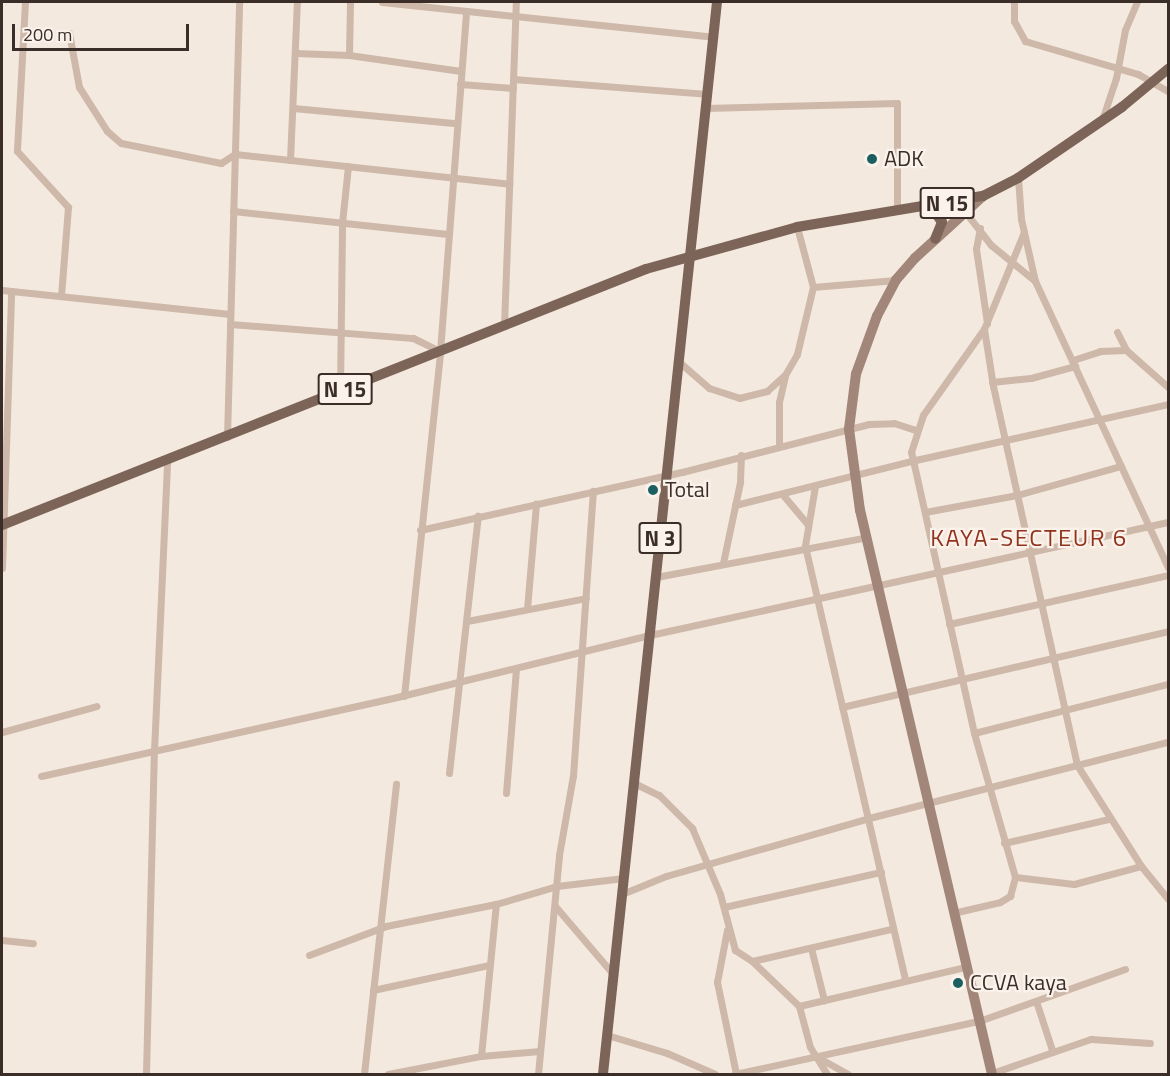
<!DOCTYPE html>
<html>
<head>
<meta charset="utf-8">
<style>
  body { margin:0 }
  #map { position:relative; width:1170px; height:1076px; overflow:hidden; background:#f4e9de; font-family:"Titillium Web",sans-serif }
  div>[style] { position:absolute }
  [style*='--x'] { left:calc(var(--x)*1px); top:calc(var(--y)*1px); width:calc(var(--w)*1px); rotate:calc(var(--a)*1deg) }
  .minor>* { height:7px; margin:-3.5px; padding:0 3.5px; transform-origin:3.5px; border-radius:3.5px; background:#ceb8a9 }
  .secondary>* { height:10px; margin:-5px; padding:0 5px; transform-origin:5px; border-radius:5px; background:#a2867a }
  .primary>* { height:10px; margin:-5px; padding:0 5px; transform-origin:5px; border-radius:5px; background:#7d6459 }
  .dots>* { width:16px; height:16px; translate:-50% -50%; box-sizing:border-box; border:3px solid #fbf3eb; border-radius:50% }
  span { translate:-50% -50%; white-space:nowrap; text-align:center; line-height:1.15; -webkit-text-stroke:4.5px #fbf3eb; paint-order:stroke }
  .shield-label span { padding:2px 4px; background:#fbf3eb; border:2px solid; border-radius:4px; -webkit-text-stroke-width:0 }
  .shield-label { font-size:21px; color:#3b2e29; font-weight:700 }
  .poi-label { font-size:22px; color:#3b2e29 }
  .left { translate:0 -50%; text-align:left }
  .neighbourhood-label { font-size:24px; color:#90321c; letter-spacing:1.5px }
  .frame { position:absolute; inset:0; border:3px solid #3b2e29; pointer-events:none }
  .scale { position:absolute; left:12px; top:24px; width:177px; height:27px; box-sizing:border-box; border:3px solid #3b2e29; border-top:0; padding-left:8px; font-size:18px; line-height:21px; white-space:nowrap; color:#3b2e29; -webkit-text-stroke:4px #fbf3eb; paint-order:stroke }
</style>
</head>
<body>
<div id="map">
  <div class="minor">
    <div style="--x:25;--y:2;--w:149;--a:93.1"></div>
    <div style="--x:17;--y:151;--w:76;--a:47.7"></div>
    <div style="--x:68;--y:207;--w:89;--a:94.5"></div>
    <div style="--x:382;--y:2;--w:333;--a:6"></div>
    <div style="--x:1014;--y:2;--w:19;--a:90"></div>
    <div style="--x:1014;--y:21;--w:23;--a:61"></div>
    <div style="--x:1025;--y:41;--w:118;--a:16.3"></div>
    <div style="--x:1138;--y:74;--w:34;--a:30"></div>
    <div style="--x:69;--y:33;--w:55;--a:79.5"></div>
    <div style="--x:79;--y:87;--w:52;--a:57.5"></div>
    <div style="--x:107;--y:131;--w:18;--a:41"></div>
    <div style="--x:121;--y:143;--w:102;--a:11.3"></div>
    <div style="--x:221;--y:163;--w:17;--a:-33"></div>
    <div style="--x:235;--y:154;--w:276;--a:6.2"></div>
    <div style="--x:295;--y:53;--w:54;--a:2.1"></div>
    <div style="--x:349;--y:55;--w:113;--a:8.1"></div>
    <div style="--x:349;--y:55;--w:53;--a:-88.9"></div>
    <div style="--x:513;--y:79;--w:194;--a:4.4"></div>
    <div style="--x:460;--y:84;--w:53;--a:4.3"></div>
    <div style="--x:293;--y:108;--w:164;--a:5.3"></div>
    <div style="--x:705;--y:108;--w:192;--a:-1.5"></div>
    <div style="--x:897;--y:103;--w:108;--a:90"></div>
    <div style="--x:1102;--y:120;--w:44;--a:-71.6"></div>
    <div style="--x:1116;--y:78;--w:49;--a:-79.4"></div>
    <div style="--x:1125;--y:30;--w:30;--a:-67"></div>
    <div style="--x:290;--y:160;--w:158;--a:-87.5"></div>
    <div style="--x:1018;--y:178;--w:41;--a:85.8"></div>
    <div style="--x:1021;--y:219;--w:64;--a:77.3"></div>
    <div style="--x:1035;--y:281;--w:316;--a:65.1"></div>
    <div style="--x:233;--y:211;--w:216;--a:6.1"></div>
    <div style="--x:966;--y:213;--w:41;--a:52"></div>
    <div style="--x:991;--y:245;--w:57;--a:39.3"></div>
    <div style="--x:980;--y:228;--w:21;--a:101"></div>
    <div style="--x:976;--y:249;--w:75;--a:81.5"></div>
    <div style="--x:813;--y:287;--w:83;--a:-4.8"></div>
    <div style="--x:2;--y:290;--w:229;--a:6"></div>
    <div style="--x:230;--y:324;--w:184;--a:4.4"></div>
    <div style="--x:413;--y:338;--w:30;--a:26"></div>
    <div style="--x:504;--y:326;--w:324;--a:-87.9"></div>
    <div style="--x:984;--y:329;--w:58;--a:81"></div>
    <div style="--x:993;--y:386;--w:388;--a:77.5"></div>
    <div style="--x:1077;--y:765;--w:120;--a:57.6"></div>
    <div style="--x:1141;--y:866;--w:43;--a:50.7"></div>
    <div style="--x:1117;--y:332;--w:20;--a:63"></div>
    <div style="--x:1126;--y:350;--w:56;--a:41.4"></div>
    <div style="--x:1073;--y:360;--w:28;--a:-18"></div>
    <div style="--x:1100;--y:351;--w:26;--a:-2"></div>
    <div style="--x:678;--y:361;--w:41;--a:41.1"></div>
    <div style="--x:709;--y:388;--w:32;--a:18"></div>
    <div style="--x:739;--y:398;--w:29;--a:-14"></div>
    <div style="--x:767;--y:391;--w:24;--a:-42"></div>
    <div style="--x:785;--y:375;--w:24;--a:-60"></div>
    <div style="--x:797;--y:354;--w:69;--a:-76.6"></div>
    <div style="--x:813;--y:287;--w:62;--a:-104.9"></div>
    <div style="--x:992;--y:382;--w:39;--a:-6"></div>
    <div style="--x:1031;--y:378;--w:46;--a:-15.3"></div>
    <div style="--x:340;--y:391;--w:168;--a:-89.3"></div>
    <div style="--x:342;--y:223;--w:57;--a:-84"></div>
    <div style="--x:227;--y:437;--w:435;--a:-88.4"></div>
    <div style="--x:779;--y:446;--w:44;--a:-90"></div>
    <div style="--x:779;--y:402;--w:26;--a:-77"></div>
    <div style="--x:815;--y:486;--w:61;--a:99.5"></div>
    <div style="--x:805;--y:546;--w:445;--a:77"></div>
    <div style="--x:783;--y:495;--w:38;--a:50"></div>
    <div style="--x:735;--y:505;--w:181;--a:-14"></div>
    <div style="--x:911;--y:461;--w:263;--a:-12.5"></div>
    <div style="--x:925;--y:512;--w:94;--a:-10.5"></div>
    <div style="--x:1017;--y:495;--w:108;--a:-15.6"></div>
    <div style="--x:420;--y:530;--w:268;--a:-12.5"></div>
    <div style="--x:682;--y:472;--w:193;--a:-14.4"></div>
    <div style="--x:869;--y:424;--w:25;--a:-2"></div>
    <div style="--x:894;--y:423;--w:23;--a:18"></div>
    <div style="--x:723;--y:563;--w:83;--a:-78.1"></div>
    <div style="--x:740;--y:482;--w:27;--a:-88"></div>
    <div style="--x:2;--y:568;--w:277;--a:-88.1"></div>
    <div style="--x:656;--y:577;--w:215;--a:-10.7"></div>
    <div style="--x:527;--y:609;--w:106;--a:-85.1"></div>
    <div style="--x:467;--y:621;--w:121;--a:-10.9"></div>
    <div style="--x:949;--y:624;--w:224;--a:-12.6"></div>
    <div style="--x:404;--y:696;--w:347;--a:-84"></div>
    <div style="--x:440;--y:351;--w:341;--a:-85.6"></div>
    <div style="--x:842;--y:707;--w:335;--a:-13.1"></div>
    <div style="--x:2;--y:732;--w:98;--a:-15.3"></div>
    <div style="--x:974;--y:733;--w:200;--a:-14.2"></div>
    <div style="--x:449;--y:773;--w:259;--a:-83.6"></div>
    <div style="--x:41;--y:776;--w:365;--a:-12.5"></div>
    <div style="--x:397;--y:697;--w:260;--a:-13.8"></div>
    <div style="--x:650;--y:635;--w:530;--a:-12.31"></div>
    <div style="--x:634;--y:783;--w:28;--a:26"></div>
    <div style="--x:659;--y:795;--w:47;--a:45"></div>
    <div style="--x:692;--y:828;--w:72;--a:67"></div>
    <div style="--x:720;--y:894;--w:58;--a:75"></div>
    <div style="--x:735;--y:950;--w:20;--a:33"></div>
    <div style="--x:752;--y:961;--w:65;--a:43.8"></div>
    <div style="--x:799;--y:1006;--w:42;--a:75"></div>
    <div style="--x:810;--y:1047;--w:32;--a:58"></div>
    <div style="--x:506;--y:793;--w:124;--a:-85.4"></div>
    <div style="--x:1004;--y:843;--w:108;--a:-12.9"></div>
    <div style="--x:1015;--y:877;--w:59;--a:6.8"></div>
    <div style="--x:1074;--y:884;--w:69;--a:-15"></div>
    <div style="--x:622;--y:894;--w:48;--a:-22.2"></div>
    <div style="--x:666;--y:876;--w:211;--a:-15.9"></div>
    <div style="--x:869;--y:818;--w:309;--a:-14.3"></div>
    <div style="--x:555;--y:906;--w:91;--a:49.5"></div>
    <div style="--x:724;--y:907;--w:161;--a:-12.6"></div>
    <div style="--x:953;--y:913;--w:48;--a:-13.2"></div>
    <div style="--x:1000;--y:902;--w:12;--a:-31"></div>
    <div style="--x:1010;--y:896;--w:20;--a:-75"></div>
    <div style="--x:1015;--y:877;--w:150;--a:-105.9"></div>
    <div style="--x:974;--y:733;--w:288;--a:-102.6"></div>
    <div style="--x:911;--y:452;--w:39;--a:-72"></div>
    <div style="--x:923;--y:415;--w:105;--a:-54.7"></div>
    <div style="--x:984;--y:329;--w:105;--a:-67.6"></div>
    <div style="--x:727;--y:930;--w:53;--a:100.9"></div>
    <div style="--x:717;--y:982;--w:94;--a:78.3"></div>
    <div style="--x:2;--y:940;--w:31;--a:6"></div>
    <div style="--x:811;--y:948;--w:54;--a:76"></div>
    <div style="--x:309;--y:955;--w:82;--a:-20.6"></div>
    <div style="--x:386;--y:926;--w:112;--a:-11.3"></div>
    <div style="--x:496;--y:904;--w:64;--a:-16.4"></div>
    <div style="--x:557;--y:886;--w:67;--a:-6.8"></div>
    <div style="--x:752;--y:961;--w:143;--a:-13"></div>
    <div style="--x:373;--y:990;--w:119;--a:-12.2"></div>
    <div style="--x:1036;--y:1001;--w:52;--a:71.9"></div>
    <div style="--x:799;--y:1006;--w:171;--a:-13.2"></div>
    <div style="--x:607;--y:1035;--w:63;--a:16.7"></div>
    <div style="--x:667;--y:1053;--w:52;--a:23.6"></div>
    <div style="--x:481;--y:1056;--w:153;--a:-84.4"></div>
    <div style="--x:819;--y:1058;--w:33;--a:29"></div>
    <div style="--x:992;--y:1073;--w:105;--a:-19"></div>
    <div style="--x:1091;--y:1039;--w:59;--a:3.9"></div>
    <div style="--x:146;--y:1074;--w:323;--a:-88.6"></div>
    <div style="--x:154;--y:751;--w:290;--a:-87.4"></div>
    <div style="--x:364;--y:1074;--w:292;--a:-83.7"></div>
    <div style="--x:388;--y:1074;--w:95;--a:-11"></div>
    <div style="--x:481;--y:1056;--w:59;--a:-4.8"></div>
    <div style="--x:538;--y:1074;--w:220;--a:-84.5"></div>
    <div style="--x:559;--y:855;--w:80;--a:-80"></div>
    <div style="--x:573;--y:776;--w:286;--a:-86"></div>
    <div style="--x:735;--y:1074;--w:250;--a:-12.3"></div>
    <div style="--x:979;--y:1021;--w:155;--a:-19.6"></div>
  </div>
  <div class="secondary">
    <div style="--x:983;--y:196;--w:92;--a:137.6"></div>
    <div style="--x:915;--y:258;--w:29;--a:131"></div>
    <div style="--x:896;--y:280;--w:41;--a:117.8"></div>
    <div style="--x:877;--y:316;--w:62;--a:109.9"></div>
    <div style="--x:856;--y:374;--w:55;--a:97.3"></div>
    <div style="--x:849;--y:429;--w:82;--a:82.3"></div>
    <div style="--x:860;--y:510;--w:579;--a:76.83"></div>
  </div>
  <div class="primary">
    <div style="--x:930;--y:206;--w:20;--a:53"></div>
    <div style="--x:942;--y:222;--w:18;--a:112"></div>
    <div style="--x:2;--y:525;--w:693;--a:-21.68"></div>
    <div style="--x:646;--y:269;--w:157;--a:-15.5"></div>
    <div style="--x:797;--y:227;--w:189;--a:-9.5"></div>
    <div style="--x:983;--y:196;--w:39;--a:-27"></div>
    <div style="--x:1018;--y:178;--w:126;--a:-34.3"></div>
    <div style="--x:1122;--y:107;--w:60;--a:-39.6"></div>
    <div style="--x:603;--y:1074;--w:1078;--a:-83.93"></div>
  </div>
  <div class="dots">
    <div style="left:872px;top:159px;background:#1b5f60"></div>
    <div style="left:653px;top:490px;background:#1b5f60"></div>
    <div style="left:958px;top:983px;background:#1b5f60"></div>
  </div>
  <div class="shield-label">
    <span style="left:947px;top:203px">N 15</span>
    <span style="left:345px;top:389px">N 15</span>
    <span style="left:660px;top:538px">N 3</span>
  </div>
  <div class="poi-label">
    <span class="left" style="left:884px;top:159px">ADK</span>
    <span class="left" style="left:665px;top:490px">Total</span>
    <span class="left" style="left:970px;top:983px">CCVA kaya</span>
  </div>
  <div class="neighbourhood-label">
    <span style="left:1029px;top:538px">KAYA-SECTEUR 6</span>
  </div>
  <div class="frame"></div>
  <div class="scale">200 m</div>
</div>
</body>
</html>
